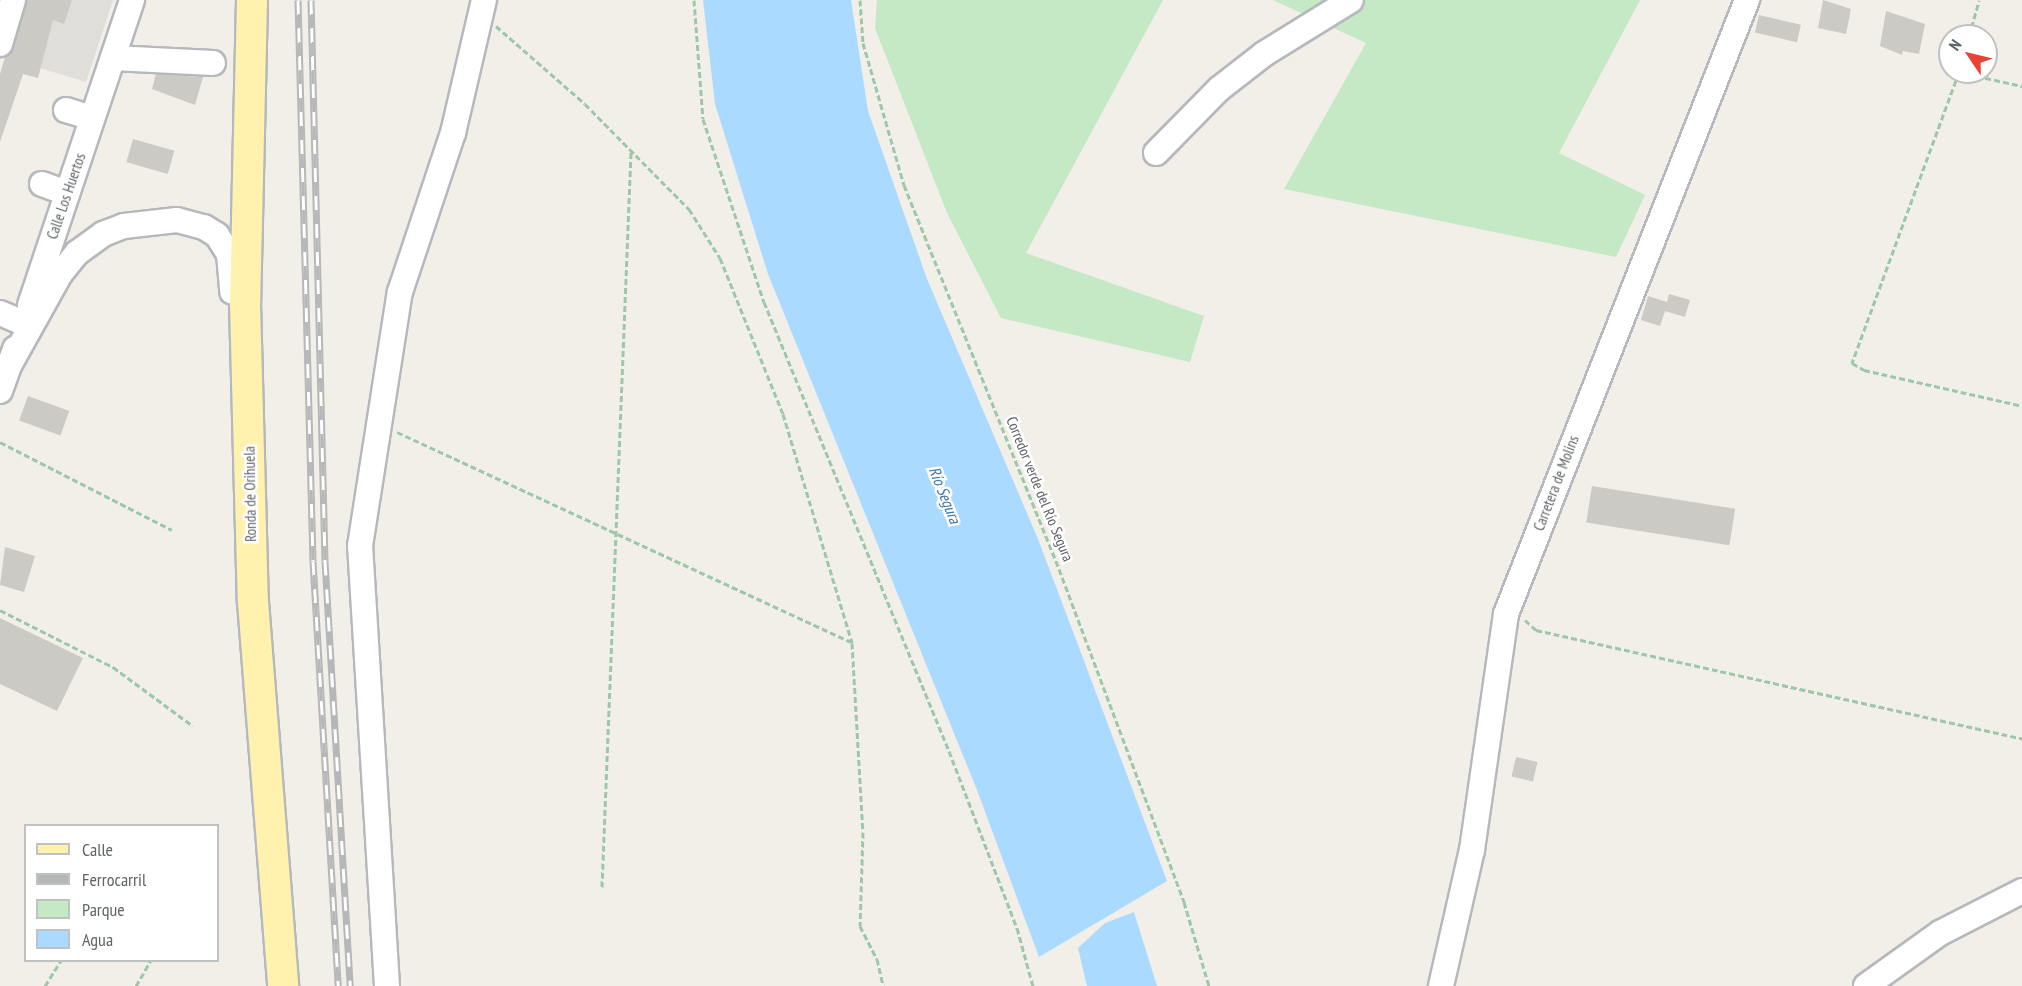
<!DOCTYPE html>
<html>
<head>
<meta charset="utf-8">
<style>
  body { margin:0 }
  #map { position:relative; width:2022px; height:986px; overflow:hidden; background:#f1efe8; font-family:"PT Sans Narrow",sans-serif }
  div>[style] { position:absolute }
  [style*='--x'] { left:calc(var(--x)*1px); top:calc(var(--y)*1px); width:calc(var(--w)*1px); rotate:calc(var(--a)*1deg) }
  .industrial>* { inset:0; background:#e0deda }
  .green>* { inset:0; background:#c5e8c5 }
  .water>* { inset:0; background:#aadaff }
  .building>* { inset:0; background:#cccac5; transform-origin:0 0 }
  .path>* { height:3px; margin-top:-1.5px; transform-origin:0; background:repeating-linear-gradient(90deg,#9cc7a9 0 6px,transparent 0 9px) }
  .roads { filter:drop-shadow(2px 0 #b5b8bc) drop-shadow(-2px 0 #b5b8bc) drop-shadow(0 2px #b5b8bc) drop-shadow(0 -2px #b5b8bc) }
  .minor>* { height:24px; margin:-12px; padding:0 12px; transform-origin:12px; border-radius:12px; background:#fff }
  .major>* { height:30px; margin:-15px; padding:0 15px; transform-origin:15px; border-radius:15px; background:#fff2af }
  .rail>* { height:7px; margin-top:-3.5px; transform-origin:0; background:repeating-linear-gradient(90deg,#fff 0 14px,#b6b7b8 0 28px); box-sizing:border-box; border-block:2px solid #b6b7b8 }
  span { translate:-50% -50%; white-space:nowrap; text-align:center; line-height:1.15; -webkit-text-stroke:5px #fff; paint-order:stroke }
  .street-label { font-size:15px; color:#5f6368 }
  .water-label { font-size:16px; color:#4174aa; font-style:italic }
  .legend { position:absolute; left:24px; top:824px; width:195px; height:138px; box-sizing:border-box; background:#fff; border:2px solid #bfc1c3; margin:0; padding:8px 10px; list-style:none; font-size:18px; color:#5f6368 }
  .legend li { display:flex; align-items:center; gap:12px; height:30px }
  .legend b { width:30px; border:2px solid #bfc1c3 }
  .north { position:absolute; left:1938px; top:24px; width:60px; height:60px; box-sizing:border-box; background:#fff; border:2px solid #bfc1c3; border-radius:50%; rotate:305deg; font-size:16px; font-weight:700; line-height:24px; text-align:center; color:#5f6368 }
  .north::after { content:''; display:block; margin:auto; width:21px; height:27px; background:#ea4335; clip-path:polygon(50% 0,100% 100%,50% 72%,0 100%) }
</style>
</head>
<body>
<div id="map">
  <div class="industrial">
    <div style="clip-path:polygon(16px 0,113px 0,86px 82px,4px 57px)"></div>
  </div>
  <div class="green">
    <div style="clip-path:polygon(877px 0,1163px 0,1026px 253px,1204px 316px,1190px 362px,1001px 318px,947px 213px,875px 28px)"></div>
    <div style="clip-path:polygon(1273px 0,1640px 0,1559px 153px,1645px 195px,1616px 257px,1284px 189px,1366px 43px)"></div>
  </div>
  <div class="water">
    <div style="clip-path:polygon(703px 0,851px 0,868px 111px,927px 279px,1038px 539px,1167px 881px,1039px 957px,977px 790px,768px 274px,715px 104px)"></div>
    <div style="clip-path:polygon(1134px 912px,1157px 986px,1087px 986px,1078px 948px,1105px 923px)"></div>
  </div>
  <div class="building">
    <div style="clip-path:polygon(27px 0,72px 0,64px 24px,53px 20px,38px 78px,23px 74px,0 142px,0 74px,5px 57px,14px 48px)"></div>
    <div style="clip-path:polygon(1823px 0,1851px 9px,1846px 34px,1818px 28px)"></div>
    <div style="clip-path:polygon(1886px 11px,1925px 24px,1919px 54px,1903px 51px,1902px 55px,1880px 46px)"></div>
    <div style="left:1759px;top:15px;width:43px;height:18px;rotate:13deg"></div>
    <div style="clip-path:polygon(156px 74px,203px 77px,195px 105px,152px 89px)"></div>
    <div style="left:133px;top:139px;width:43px;height:24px;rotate:16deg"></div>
    <div style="clip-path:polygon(1669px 294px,1690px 300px,1685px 317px,1665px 311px,1660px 326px,1641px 320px,1648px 296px,1667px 302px)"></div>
    <div style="left:28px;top:396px;width:44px;height:26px;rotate:20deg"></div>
    <div style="left:1592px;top:486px;width:145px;height:37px;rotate:9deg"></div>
    <div style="clip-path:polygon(5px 547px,35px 556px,24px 592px,0 585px)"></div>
    <div style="clip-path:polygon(0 618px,83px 658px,57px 711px,0 684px)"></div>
    <div style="left:1516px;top:757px;width:22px;height:20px;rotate:13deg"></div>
  </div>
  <div class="path">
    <div style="--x:694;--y:0;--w:119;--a:85.7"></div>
    <div style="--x:703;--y:119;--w:193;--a:71.6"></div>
    <div style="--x:764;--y:302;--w:486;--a:67.6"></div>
    <div style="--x:949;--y:751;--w:190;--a:69"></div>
    <div style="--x:1017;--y:928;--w:60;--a:74.6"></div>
    <div style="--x:860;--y:0;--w:43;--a:86"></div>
    <div style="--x:863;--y:43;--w:148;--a:73.9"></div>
    <div style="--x:904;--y:185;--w:414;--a:68"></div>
    <div style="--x:1059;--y:569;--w:356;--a:69.4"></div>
    <div style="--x:1184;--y:902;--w:88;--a:73.4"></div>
    <div style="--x:496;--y:26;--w:118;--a:41.2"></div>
    <div style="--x:585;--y:104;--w:148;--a:45.3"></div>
    <div style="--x:689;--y:209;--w:58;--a:57.7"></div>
    <div style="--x:720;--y:258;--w:168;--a:68"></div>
    <div style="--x:783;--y:414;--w:239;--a:73.2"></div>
    <div style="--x:852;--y:643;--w:189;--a:86.7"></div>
    <div style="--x:863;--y:832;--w:94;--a:91.8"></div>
    <div style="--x:860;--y:926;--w:37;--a:63"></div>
    <div style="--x:877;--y:959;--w:28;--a:77"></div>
    <div style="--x:1969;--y:36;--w:37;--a:-74"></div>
    <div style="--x:1959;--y:72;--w:310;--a:110.2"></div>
    <div style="--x:1852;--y:363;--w:14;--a:30"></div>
    <div style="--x:1864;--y:370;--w:162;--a:12.8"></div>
    <div style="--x:1959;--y:72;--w:65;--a:12.5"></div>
    <div style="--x:397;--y:432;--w:500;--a:24.82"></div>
    <div style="--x:0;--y:442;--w:193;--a:27.1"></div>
    <div style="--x:0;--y:610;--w:127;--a:26.8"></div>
    <div style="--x:113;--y:667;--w:99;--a:36.4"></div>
    <div style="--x:1525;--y:620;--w:15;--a:42"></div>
    <div style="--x:1536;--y:630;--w:498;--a:12.6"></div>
    <div style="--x:602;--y:887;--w:736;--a:-87.74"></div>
    <div style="--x:45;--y:986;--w:31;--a:-58"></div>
    <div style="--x:136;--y:986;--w:30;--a:-60"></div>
  </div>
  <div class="roads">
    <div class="minor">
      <div style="--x:0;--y:44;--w:46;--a:-73.5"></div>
      <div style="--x:113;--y:58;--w:100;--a:2.9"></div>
      <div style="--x:66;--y:110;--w:27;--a:17"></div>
      <div style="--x:1156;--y:153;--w:90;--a:-45.5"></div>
      <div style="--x:1219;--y:89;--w:57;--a:-37.9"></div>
      <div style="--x:1264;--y:54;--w:102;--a:-31.8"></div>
      <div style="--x:42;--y:184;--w:27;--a:20"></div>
      <div style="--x:30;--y:305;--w:322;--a:-71.5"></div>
      <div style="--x:0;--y:313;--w:26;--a:23"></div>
      <div style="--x:10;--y:364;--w:103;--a:-60.9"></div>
      <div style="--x:60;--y:274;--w:27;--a:-51"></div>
      <div style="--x:77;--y:253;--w:32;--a:-36"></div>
      <div style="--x:103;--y:234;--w:22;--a:-21"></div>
      <div style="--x:124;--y:226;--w:53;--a:-6.5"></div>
      <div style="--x:177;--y:220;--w:28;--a:15"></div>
      <div style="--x:204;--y:227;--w:15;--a:32"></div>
      <div style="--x:217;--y:235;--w:22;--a:58"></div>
      <div style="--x:229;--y:254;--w:38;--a:85"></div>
      <div style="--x:0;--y:391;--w:45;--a:-70.3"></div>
      <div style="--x:387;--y:986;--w:441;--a:-93.5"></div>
      <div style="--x:360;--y:546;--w:257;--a:-81.1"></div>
      <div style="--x:400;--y:292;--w:168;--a:-71.6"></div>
      <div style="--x:453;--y:133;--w:137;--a:-76.9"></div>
      <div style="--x:1441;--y:986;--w:139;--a:-77.2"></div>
      <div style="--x:1472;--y:850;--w:238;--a:-81.8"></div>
      <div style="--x:1506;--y:614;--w:660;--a:-68.57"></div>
      <div style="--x:1866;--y:986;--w:91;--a:-35.6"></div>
      <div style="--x:1940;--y:933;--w:92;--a:-27.1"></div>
    </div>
    <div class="major">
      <div style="--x:252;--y:0;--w:303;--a:91.3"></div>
      <div style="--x:245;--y:303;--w:299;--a:88.5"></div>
      <div style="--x:253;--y:602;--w:385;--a:85.5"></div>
    </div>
  </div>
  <div class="rail">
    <div style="--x:298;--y:0;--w:561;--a:88.47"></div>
    <div style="--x:313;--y:561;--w:426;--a:86.6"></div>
    <div style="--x:311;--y:0;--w:561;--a:88.57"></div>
    <div style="--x:325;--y:561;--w:426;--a:86.6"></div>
  </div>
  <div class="street-label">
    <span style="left:66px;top:196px;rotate:-71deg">Calle Los Huertos</span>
    <span style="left:1556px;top:483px;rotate:-69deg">Carretera de Molins</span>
    <span style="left:1040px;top:489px;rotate:68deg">Corredor verde del Río Segura</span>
    <span style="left:250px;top:494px;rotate:-91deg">Ronda de Orihuela</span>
  </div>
  <div class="water-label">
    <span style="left:945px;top:495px;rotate:68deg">Río Segura</span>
  </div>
  <ul class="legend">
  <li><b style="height:8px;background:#fff2af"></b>Calle</li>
  <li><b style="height:8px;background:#b6b7b8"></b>Ferrocarril</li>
  <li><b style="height:16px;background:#c5e8c5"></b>Parque</li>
  <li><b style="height:16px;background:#aadaff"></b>Agua</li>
  </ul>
  <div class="north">N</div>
</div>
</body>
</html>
